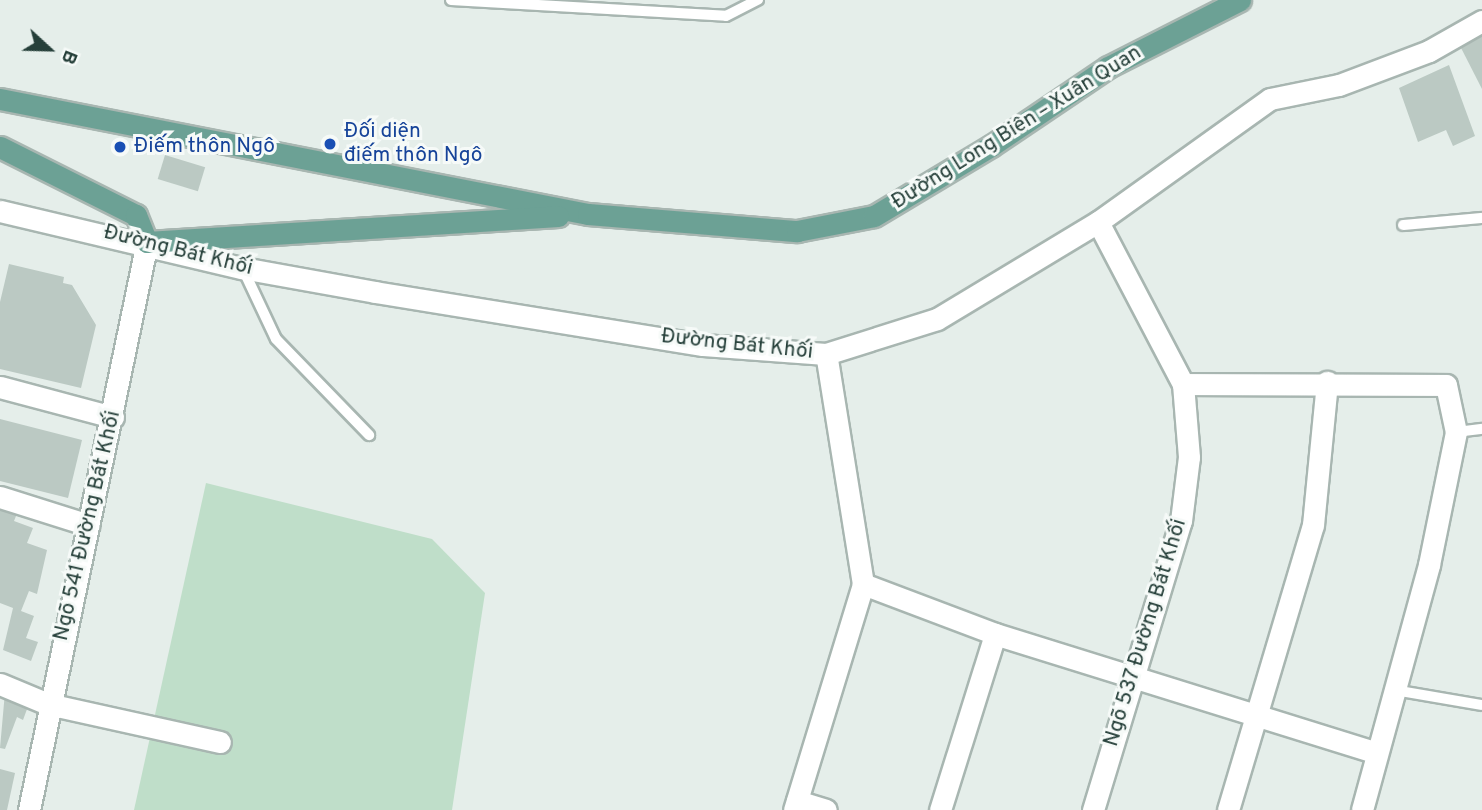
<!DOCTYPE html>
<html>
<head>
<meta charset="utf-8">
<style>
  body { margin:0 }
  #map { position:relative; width:1482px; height:810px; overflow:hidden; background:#e5eeea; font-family:Overpass,sans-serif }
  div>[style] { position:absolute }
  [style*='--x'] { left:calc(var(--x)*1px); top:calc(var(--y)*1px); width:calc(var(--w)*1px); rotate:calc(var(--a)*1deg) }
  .green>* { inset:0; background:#bfdec9 }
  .building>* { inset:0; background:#bbc9c3; transform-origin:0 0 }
  .roads { filter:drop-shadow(2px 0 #a8b6b1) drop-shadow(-2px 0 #a8b6b1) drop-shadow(0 2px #a8b6b1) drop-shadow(0 -2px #a8b6b1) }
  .service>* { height:10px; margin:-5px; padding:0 5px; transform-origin:5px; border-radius:5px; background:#fff }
  .minor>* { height:21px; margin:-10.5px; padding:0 10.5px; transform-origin:10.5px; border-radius:10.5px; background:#fff }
  .primary>* { height:21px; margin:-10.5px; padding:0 10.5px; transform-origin:10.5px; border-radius:10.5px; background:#6ca195 }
  .dots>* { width:19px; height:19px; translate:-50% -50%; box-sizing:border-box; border:4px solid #f6faf8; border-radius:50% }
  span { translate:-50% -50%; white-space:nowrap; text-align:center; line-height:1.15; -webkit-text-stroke:6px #f6faf8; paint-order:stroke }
  .street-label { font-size:21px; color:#253f39 }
  .transit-label { font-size:21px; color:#164399 }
  .left { translate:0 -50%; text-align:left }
  .north { position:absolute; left:14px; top:14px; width:70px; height:70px; -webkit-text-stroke:5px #f6faf8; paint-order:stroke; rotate:112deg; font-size:19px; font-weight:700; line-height:28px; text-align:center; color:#253f39 }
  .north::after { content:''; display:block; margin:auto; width:24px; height:32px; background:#253f39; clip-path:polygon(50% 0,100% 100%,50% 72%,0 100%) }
</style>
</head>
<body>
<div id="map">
  <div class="green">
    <div style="clip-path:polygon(206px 483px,432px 539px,485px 593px,452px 810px,134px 810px)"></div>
  </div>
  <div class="building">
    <div style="clip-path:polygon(1482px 29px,1482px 89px,1458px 42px)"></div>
    <div style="clip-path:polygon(1449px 65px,1475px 136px,1453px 146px,1446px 130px,1418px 142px,1399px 88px)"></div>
    <div style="left:165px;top:155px;width:42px;height:25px;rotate:17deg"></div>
    <div style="clip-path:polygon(9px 264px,64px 277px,63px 283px,72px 285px,96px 325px,81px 388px,0 369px,0 302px)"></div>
    <div style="clip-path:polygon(0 419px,82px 440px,68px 498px,0 481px)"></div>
    <div style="clip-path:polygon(0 507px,18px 511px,14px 521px,33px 528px,27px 543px,47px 550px,37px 594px,29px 591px,21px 611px,34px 616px,26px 638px,38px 642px,31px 661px,3px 650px,13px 608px,0 603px)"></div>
    <div style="clip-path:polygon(5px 692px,30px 701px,23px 720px,17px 717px,5px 749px,0 748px)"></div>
    <div style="clip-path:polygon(0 769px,15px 773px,7px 810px,0 810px)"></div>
  </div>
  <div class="roads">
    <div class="service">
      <div style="--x:451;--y:0;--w:275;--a:3.3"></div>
      <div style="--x:726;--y:16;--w:36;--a:-27"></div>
      <div style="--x:1403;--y:225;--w:79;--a:-5.1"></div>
      <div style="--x:243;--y:269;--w:77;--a:64.8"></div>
      <div style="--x:276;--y:339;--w:134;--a:45.9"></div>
      <div style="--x:1456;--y:432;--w:26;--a:-7"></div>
      <div style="--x:1394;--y:690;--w:89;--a:9.7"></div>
    </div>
    <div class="minor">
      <div style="--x:0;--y:211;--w:249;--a:13.3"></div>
      <div style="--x:242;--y:268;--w:135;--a:10.2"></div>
      <div style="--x:375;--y:292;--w:332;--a:9.2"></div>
      <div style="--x:703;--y:345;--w:123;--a:4.2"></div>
      <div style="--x:826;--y:354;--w:116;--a:-17.5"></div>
      <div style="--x:937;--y:319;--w:188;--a:-31.1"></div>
      <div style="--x:1098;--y:222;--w:211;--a:-35.6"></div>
      <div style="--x:1270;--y:99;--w:70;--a:-11.5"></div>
      <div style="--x:1339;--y:85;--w:96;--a:-20.7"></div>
      <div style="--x:1429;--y:51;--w:61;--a:-29.5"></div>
      <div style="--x:1183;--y:384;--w:263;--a:0.2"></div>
      <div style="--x:1446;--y:385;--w:48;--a:78"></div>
      <div style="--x:1456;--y:432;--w:136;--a:101.5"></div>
      <div style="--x:1429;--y:565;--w:254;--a:105.3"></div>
      <div style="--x:0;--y:387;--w:117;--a:14.9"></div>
      <div style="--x:0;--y:497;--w:93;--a:17.5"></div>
      <div style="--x:863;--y:584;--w:141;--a:20.7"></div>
      <div style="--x:995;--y:634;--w:400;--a:17.3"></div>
      <div style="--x:0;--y:684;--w:52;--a:22.6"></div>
      <div style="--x:48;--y:704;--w:176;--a:12.5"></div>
      <div style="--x:797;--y:801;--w:30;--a:17"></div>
      <div style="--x:29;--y:810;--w:580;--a:-78.26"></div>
      <div style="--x:794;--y:810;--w:236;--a:-73"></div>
      <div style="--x:863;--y:584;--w:233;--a:-99.1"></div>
      <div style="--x:940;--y:810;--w:184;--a:-72.6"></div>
      <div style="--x:1093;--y:810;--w:302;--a:-73.1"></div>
      <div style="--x:1181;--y:521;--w:64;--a:-82.9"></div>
      <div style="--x:1189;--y:457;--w:73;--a:-94.7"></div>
      <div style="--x:1183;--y:384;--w:183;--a:-117.7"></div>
      <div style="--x:1228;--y:810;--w:297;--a:-73.4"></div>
      <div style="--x:1313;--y:525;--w:144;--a:-84.4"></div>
    </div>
    <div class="primary">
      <div style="--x:0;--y:99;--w:599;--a:11.07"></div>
      <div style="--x:588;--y:214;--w:210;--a:4.7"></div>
      <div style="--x:797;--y:231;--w:78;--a:-11"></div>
      <div style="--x:874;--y:216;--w:136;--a:-30.9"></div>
      <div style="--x:991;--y:146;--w:141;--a:-34"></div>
      <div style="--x:1108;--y:67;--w:148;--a:-26.9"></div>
      <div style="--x:0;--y:147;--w:152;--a:26.6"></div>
      <div style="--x:136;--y:215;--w:29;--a:68"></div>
      <div style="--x:147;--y:242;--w:412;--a:-3.6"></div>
    </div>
  </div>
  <div class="dots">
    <div style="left:330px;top:144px;background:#1a4fb4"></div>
    <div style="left:120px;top:147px;background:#1a4fb4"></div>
  </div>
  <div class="street-label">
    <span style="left:1017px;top:128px;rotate:-32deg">Đường Long Biên – Xuân Quan</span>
    <span style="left:178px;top:251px;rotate:14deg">Đường Bát Khối</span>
    <span style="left:737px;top:345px;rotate:6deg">Đường Bát Khối</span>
    <span style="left:88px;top:526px;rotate:-77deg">Ngõ 541 Đường Bát Khối</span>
    <span style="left:1146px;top:633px;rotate:-73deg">Ngõ 537 Đường Bát Khối</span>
  </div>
  <div class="transit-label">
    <span class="left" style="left:344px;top:144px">Đối diện<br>điếm thôn Ngô</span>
    <span class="left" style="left:134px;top:147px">Điếm thôn Ngô</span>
  </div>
  <div class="north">B</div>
</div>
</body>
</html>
